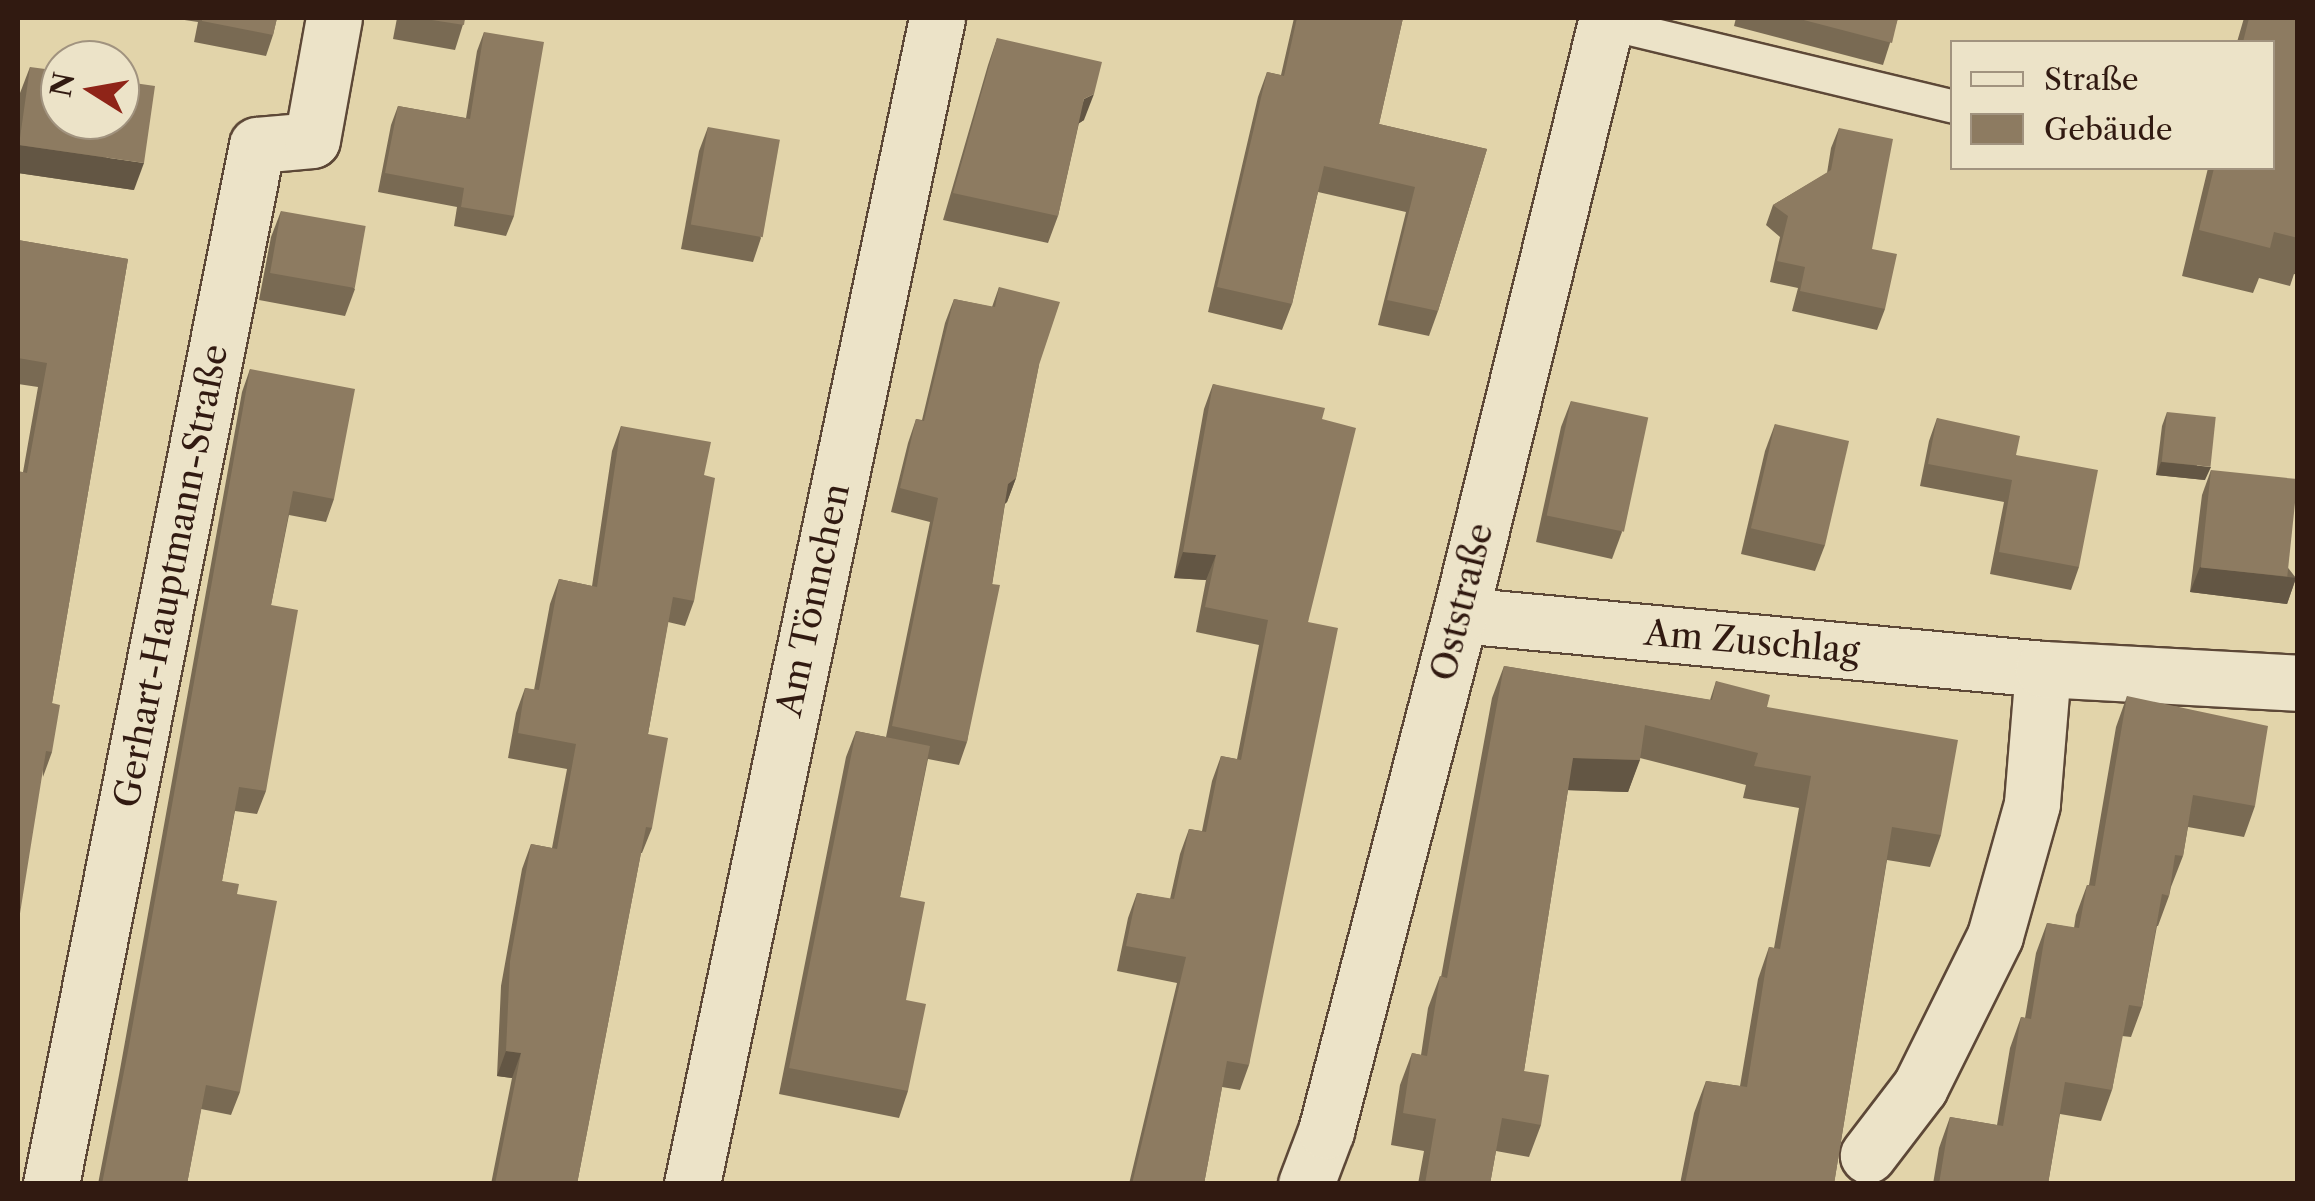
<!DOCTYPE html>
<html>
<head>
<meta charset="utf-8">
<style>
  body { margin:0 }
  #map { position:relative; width:2315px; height:1201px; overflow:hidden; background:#e2d4aa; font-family:"Libre Caslon Text",serif }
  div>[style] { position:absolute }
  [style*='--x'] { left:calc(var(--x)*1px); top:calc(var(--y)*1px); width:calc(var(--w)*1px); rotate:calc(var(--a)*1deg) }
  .roads { filter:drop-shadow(2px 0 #5d4837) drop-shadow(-2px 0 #5d4837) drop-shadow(0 2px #5d4837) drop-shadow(0 -2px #5d4837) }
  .service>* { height:32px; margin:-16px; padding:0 16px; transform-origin:16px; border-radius:16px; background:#ece3c8 }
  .minor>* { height:55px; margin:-27.5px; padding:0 27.5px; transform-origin:27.5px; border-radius:27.5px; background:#ece3c8 }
  .wall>* { inset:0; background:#796a53 }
  .shaded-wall>* { inset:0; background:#635644 }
  .building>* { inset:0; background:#8d7b61; transform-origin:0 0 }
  span { translate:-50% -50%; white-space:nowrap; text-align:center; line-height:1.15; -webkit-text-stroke:8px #ece3c8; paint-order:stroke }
  .street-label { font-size:35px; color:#311a11 }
  .frame { position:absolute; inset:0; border:20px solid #311a11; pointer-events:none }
  .legend { position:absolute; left:1950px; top:40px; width:325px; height:130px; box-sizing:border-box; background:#ece3c8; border:2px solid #a1937f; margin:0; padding:12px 18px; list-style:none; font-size:30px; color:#311a11 }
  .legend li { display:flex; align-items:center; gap:20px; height:50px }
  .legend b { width:50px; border:2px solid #a1937f }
  .north { position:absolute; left:40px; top:40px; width:100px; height:100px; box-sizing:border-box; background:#ece3c8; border:2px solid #a1937f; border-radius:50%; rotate:281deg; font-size:28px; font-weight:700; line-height:40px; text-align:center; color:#311a11 }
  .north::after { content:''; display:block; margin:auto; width:35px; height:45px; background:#8f2418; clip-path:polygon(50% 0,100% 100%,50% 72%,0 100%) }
</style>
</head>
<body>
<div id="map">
  <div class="roads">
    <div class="service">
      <div style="--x:1605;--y:23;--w:357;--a:13.5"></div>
    </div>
    <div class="minor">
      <div style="--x:1460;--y:615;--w:585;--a:5.29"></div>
      <div style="--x:2043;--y:669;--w:135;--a:94.7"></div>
      <div style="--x:2032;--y:804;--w:137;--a:105.7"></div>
      <div style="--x:1995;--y:936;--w:169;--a:116.4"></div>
      <div style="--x:1920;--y:1087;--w:86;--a:127.4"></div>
      <div style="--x:2043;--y:669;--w:255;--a:3.1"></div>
      <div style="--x:51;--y:1184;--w:1059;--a:-78.79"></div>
      <div style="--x:257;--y:145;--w:55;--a:-5.2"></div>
      <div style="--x:312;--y:140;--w:124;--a:-79.8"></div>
      <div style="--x:692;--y:1184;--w:1191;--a:-78.13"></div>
      <div style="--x:1306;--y:1184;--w:57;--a:-69.3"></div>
      <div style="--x:1326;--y:1131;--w:533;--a:-75.44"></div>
      <div style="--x:1460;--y:615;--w:615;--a:-76.17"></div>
    </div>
  </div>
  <div class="wall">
    <div style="clip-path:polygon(171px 18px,277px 18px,273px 35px,266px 56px,194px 42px,198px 22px)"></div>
    <div style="clip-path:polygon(397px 18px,465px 18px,455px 50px,393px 39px)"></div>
    <div style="clip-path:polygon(1294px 18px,1403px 18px,1379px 124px,1487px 149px,1438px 311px,1429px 336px,1378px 325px,1406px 212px,1318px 192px,1292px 304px,1282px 330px,1208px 312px,1258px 97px,1267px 72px,1281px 75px)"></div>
    <div style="clip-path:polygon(1736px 18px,1898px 18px,1883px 65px,1734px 26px)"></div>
    <div style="clip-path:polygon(2244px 18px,2298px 18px,2298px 275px,2294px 274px,2290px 286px,2259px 278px,2253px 293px,2182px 276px,2208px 168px,2272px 168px,2272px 42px,2237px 42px)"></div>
    <div style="clip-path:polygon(484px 32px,514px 216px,506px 236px,454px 226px,457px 207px,378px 192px,391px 125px,398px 106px,466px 118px,477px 51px)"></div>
    <div style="clip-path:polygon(997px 38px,1084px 120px,1079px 123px,1058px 216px,1048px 243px,943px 220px,988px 65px)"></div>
    <div style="clip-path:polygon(30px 67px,134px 190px,18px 173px,18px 114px,20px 93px)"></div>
    <div style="clip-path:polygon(708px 127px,761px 238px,753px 262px,681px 249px,699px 151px)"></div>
    <div style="clip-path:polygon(1839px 128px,1872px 249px,1885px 309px,1877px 330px,1792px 311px,1798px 288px,1770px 282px,1780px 237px,1766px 225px,1773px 205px,1827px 173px,1831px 148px)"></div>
    <div style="clip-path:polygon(281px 211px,355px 289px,345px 316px,259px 300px,271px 237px)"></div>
    <div style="clip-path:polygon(18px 240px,128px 259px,52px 703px,52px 752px,43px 777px,23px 472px,38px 387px,18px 384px)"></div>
    <div style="clip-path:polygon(999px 287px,1039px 365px,1016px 478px,1007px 502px,1005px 504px,967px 742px,959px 765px,928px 759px,900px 897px,906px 1000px,908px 1091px,899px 1118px,779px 1094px,846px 757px,856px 731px,886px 737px,930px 522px,891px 512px,908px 443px,916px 419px,922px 420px,945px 323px,954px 299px,992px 307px)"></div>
    <div style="clip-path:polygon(250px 369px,334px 499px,326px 522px,289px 515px,271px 605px,266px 791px,257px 814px,235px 811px,222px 881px,237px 894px,240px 1092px,231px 1115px,201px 1109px,187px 1184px,98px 1184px,119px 1075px,242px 392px)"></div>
    <div style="clip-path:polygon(1213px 384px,1322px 419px,1308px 622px,1249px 1065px,1240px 1090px,1222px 1087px,1204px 1184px,1129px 1184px,1177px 983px,1117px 971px,1128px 918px,1137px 893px,1170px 899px,1180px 854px,1189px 829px,1202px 831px,1212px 781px,1221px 756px,1237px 759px,1259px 645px,1196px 632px,1206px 580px,1174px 578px,1204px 409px)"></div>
    <div style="clip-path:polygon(1571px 401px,1622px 532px,1612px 559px,1536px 542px,1561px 427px)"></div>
    <div style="clip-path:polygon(2167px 412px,2205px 480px,2156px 475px,2162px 426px)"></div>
    <div style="clip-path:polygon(1937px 418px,2016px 455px,2079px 567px,2071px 590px,1990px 574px,2004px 502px,1920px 486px,1929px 441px)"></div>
    <div style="clip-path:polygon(1775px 424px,1825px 545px,1815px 571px,1741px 554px,1765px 451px)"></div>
    <div style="clip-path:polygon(621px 426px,704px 475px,694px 601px,685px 626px,668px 622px,648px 734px,652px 828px,642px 853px,641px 853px,577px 1184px,491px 1184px,512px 1078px,497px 1076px,501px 986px,522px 869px,531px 844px,552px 848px,567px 769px,508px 758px,516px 713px,525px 688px,534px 690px,550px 604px,559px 579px,592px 586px,612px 451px)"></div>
    <div style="clip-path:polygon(2211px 470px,2296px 578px,2287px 604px,2190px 592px,2202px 495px)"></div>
    <div style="clip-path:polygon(1504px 666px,1710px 700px,1716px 681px,1767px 707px,1941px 835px,1930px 867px,1887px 860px,1834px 1184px,1680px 1184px,1694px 1113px,1706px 1081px,1740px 1086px,1758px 979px,1769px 947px,1774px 948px,1799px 808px,1743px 798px,1746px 785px,1640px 758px,1628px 792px,1568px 790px,1524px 1071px,1541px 1125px,1529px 1157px,1496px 1151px,1490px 1184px,1418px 1184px,1424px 1151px,1391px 1145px,1400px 1085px,1412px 1053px,1421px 1055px,1428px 1008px,1440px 976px,1441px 977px,1492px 698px)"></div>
    <div style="clip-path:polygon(2127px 696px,2255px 806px,2244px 837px,2188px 827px,2183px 856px,2171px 887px,2169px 896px,2158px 926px,2157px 926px,2142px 1007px,2131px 1037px,2122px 1036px,2112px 1090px,2101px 1121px,2060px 1114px,2048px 1184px,1933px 1184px,1939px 1148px,1950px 1117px,1997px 1125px,2010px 1048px,2021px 1017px,2025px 1018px,2036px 953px,2047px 923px,2074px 928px,2076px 915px,2087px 885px,2089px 885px,2116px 727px)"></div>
  </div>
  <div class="shaded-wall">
    <div style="clip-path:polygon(1094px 94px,1084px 120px,1075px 126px,1084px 99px)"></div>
    <div style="clip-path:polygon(19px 145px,144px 163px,134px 190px,18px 173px,18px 149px)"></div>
    <div style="clip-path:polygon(2161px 462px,2211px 467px,2205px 480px,2156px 475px)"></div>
    <div style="clip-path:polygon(1016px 478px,1007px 502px,1000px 507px,1008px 484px)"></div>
    <div style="clip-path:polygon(1183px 552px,1216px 555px,1206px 580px,1174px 578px)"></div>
    <div style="clip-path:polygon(2200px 567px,2296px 578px,2287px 604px,2190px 592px)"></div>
    <div style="clip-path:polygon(1573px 758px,1640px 760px,1628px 792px,1562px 790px)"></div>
    <div style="clip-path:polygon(506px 1051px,521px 1053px,512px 1078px,497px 1076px)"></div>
  </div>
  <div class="building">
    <div style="clip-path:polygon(202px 18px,277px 18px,273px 35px,202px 21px)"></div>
    <div style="clip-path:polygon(419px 18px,465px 18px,464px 25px)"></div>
    <div style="clip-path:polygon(1297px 18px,1403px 18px,1379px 124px,1487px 149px,1438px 311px,1387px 300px,1415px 187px,1324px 166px,1292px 304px,1217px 287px,1267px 72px,1284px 76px)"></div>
    <div style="clip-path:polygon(1796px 18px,1898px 18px,1892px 43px)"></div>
    <div style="clip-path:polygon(2249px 18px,2298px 18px,2298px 238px,2274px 232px,2270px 248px,2199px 230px,2214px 168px,2272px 168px,2272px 42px,2243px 42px)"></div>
    <div style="clip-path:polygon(484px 32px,544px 42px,514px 216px,461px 207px,464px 188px,385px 173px,398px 106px,470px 119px)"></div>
    <div style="clip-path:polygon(997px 38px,1102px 62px,1094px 94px,1084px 99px,1058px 216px,953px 193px)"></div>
    <div style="clip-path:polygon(30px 67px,60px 71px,60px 120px,120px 120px,120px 81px,155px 86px,144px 163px,19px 145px)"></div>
    <div style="left:708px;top:127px;width:73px;height:99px;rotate:10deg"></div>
    <div style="clip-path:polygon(1839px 128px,1893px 139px,1872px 249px,1897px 254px,1885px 309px,1800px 291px,1805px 267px,1777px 261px,1788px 216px,1773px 205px,1831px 170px)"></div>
    <div style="left:281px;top:211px;width:86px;height:63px;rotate:10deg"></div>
    <div style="clip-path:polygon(18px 240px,128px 259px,52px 703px,60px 705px,52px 752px,46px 751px,18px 926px,18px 471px,27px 473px,47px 363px,18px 358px)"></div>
    <div style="clip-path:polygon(999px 287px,1060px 302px,1039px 365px,1016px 478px,1008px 484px,992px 584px,1000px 585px,967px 742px,892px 726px,938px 498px,900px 488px,916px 419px,924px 421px,954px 299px,995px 307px)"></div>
    <div style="clip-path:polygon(250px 369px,355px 389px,334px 499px,293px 491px,271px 605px,298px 610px,266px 791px,239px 787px,222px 881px,239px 884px,237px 894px,277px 901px,240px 1092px,206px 1085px,187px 1184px,102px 1184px,128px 1051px)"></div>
    <div style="clip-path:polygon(1213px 384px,1325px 408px,1322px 419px,1356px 428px,1308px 622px,1338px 628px,1249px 1065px,1227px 1061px,1204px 1184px,1132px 1184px,1186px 957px,1126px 946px,1137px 893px,1174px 899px,1189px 829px,1206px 832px,1221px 756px,1241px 760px,1268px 620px,1205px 607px,1216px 555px,1183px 552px)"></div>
    <div style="left:1571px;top:401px;width:79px;height:117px;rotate:12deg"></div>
    <div style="left:2167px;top:412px;width:49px;height:50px;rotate:6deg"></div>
    <div style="clip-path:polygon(1937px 418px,2020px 436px,2016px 455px,2098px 470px,2079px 567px,1999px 552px,2012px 480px,1928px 464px)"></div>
    <div style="left:1775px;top:424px;width:76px;height:107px;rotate:13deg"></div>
    <div style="clip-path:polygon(621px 426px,711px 442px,704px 475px,715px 478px,694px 601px,673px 597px,648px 734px,668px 738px,652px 828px,646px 827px,577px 1184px,495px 1184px,521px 1053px,506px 1051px,510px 961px,531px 844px,557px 849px,576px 744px,518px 733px,525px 688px,539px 690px,559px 579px,597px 587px)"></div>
    <div style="left:2211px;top:470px;width:87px;height:98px;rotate:6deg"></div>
    <div style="clip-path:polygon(1504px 666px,1712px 700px,1716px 681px,1770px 695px,1767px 707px,1958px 740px,1941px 835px,1892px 827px,1834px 1184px,1685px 1184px,1706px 1081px,1747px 1087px,1769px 947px,1780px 949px,1811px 776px,1754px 766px,1758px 753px,1645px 725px,1640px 760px,1573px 758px,1524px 1071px,1549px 1075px,1541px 1125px,1502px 1118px,1490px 1184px,1425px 1184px,1436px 1119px,1403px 1113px,1412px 1053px,1427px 1056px,1440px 976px,1447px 978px)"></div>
    <div style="clip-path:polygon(2127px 696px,2268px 726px,2255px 806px,2193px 795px,2183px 856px,2175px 855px,2169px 896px,2162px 894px,2142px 1007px,2129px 1005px,2112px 1090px,2065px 1082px,2048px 1184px,1939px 1184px,1950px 1117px,2003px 1126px,2021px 1017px,2031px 1019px,2047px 923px,2079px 928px,2087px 885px,2095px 886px)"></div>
    <div style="clip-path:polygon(856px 731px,930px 746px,900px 897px,925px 902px,906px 1000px,926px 1004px,908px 1091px,789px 1068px)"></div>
  </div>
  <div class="street-label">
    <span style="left:171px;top:576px;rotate:-79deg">Gerhart-Hauptmann-Straße</span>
    <span style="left:813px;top:600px;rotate:-78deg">Am Tönnchen</span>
    <span style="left:1462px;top:602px;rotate:-76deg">Oststraße</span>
    <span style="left:1752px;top:642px;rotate:5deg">Am Zuschlag</span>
  </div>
  <div class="frame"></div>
  <ul class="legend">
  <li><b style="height:12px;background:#ece3c8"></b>Straße</li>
  <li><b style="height:28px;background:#8d7b61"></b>Gebäude</li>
  </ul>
  <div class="north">N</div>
</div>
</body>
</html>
